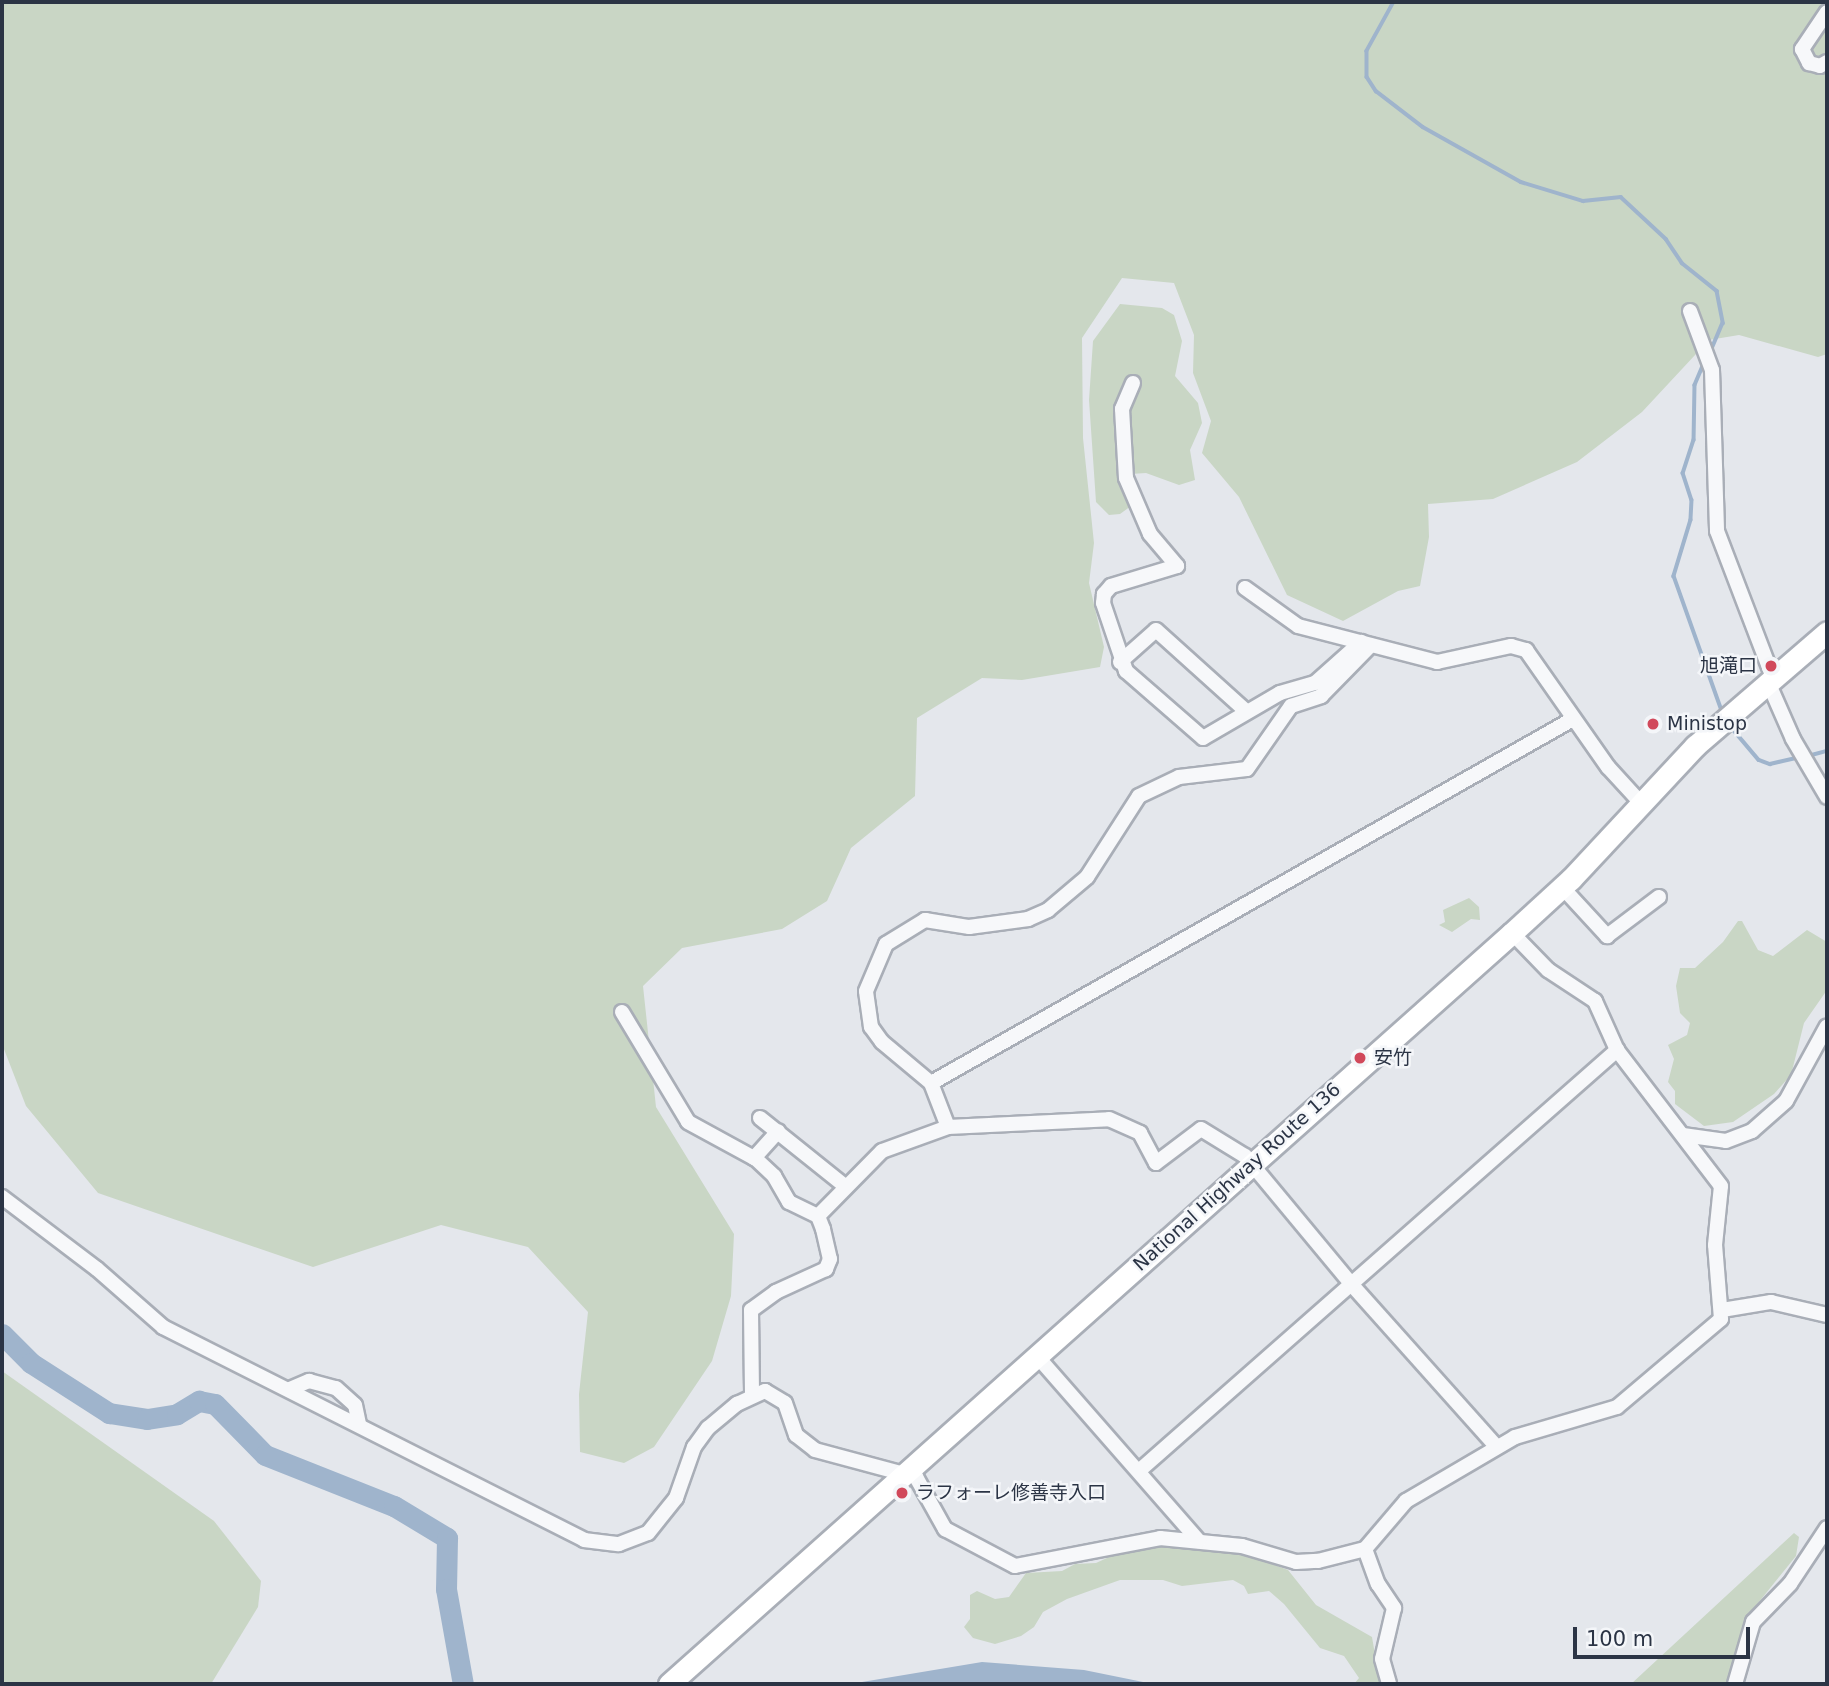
<!DOCTYPE html>
<html>
<head>
<meta charset="utf-8">
<style>
  body { margin:0 }
  #map { position:relative; width:1829px; height:1686px; overflow:hidden; background:#e4e7ec; font-family:"DejaVu Sans","Noto Sans JP",sans-serif }
  div>[style] { position:absolute }
  [style*='--x'] { left:calc(var(--x)*1px); top:calc(var(--y)*1px); width:calc(var(--w)*1px); rotate:calc(var(--a)*1deg) }
  .green>* { inset:0; background:#c9d6c5 }
  .water>* { inset:0; background:#9fb4cc }
  .stream>* { height:3.5px; margin:-1.75px; padding:0 1.75px; transform-origin:1.75px; border-radius:1.75px; background:#9fb4cc }
  .river>* { height:21px; margin:-10.5px; padding:0 10.5px; transform-origin:10.5px; border-radius:10.5px; background:#9fb4cc }
  .roads { filter:drop-shadow(2px 0 #a9aeb7) drop-shadow(-2px 0 #a9aeb7) drop-shadow(0 2px #a9aeb7) drop-shadow(0 -2px #a9aeb7) }
  .minor>* { height:14px; margin:-7px; padding:0 7px; transform-origin:7px; border-radius:7px; background:#f7f8fa }
  .highway>* { height:21px; margin:-10.5px; padding:0 10.5px; transform-origin:10.5px; border-radius:10.5px; background:#fff }
  .dots>* { width:19px; height:19px; translate:-50% -50%; box-sizing:border-box; border:4px solid #f4f6f9; border-radius:50% }
  span { translate:-50% -50%; white-space:nowrap; text-align:center; line-height:1.15; -webkit-text-stroke:5px #f4f6f9; paint-order:stroke }
  .poi-label { font-size:19px; color:#2b3445 }
  .right { translate:-100% -50%; text-align:right }
  .left { translate:0 -50%; text-align:left }
  .street-label { font-size:19px; color:#2b3445 }
  .frame { position:absolute; inset:0; border:4px solid #2b3445; pointer-events:none }
  .scale { position:absolute; left:1573px; top:1627px; width:177px; height:32px; box-sizing:border-box; border:4px solid #2b3445; border-top:0; padding-left:9px; font-size:21px; line-height:24px; white-space:nowrap; color:#2b3445; -webkit-text-stroke:5px #f4f6f9; paint-order:stroke }
</style>
</head>
<body>
<div id="map">
  <div class="green">
    <div style="clip-path:polygon(2px 2px,1827px 2px,1827px 354px,1818px 357px,1739px 335px,1709px 340px,1642px 412px,1577px 462px,1493px 499px,1428px 504px,1429px 537px,1420px 586px,1398px 591px,1343px 621px,1287px 595px,1239px 497px,1202px 453px,1211px 421px,1193px 373px,1194px 335px,1174px 283px,1122px 278px,1082px 338px,1083px 438px,1094px 543px,1089px 583px,1104px 647px,1100px 667px,1022px 680px,982px 678px,917px 718px,915px 796px,851px 848px,827px 901px,782px 929px,682px 948px,643px 986px,656px 1107px,734px 1234px,731px 1296px,712px 1361px,654px 1447px,624px 1463px,580px 1452px,579px 1394px,588px 1312px,528px 1247px,441px 1225px,313px 1267px,98px 1193px,26px 1106px,2px 1044px)"></div>
    <div style="clip-path:polygon(1120px 304px,1162px 308px,1174px 315px,1182px 341px,1175px 376px,1198px 403px,1202px 423px,1190px 450px,1195px 480px,1179px 485px,1146px 473px,1131px 474px,1131px 506px,1120px 514px,1109px 515px,1096px 502px,1089px 400px,1093px 341px)"></div>
    <div style="clip-path:polygon(1469px 898px,1479px 907px,1480px 920px,1471px 919px,1452px 932px,1439px 925px,1445px 922px,1443px 910px)"></div>
    <div style="clip-path:polygon(1738px 921px,1742px 921px,1758px 950px,1773px 956px,1807px 930px,1827px 942px,1827px 990px,1804px 1023px,1791px 1075px,1774px 1094px,1733px 1122px,1704px 1126px,1675px 1104px,1675px 1091px,1668px 1082px,1674px 1059px,1668px 1045px,1687px 1035px,1690px 1023px,1680px 1013px,1676px 986px,1680px 968px,1695px 968px,1723px 942px)"></div>
    <div style="clip-path:polygon(2px 1371px,214px 1521px,261px 1581px,258px 1607px,211px 1684px,2px 1684px)"></div>
    <div style="clip-path:polygon(1794px 1533px,1799px 1537px,1796px 1556px,1746px 1618px,1728px 1684px,1631px 1684px)"></div>
    <div style="clip-path:polygon(1159px 1544px,1238px 1551px,1288px 1570px,1316px 1605px,1372px 1637px,1380px 1684px,1354px 1684px,1359px 1678px,1344px 1656px,1320px 1648px,1284px 1604px,1269px 1591px,1248px 1594px,1244px 1586px,1233px 1580px,1182px 1586px,1163px 1580px,1120px 1580px,1067px 1599px,1043px 1612px,1034px 1627px,1021px 1636px,995px 1644px,973px 1638px,964px 1627px,970px 1619px,970px 1595px,977px 1591px,995px 1599px,1009px 1597px,1026px 1573px,1062px 1571px,1075px 1564px,1096px 1563px,1131px 1547px)"></div>
  </div>
  <div class="water">
    <div style="clip-path:polygon(982px 1662px,1084px 1670px,1153px 1684px,850px 1684px)"></div>
  </div>
  <div class="stream">
    <div style="--x:1394;--y:2;--w:56;--a:118.9"></div>
    <div style="--x:1367;--y:51;--w:26;--a:90"></div>
    <div style="--x:1367;--y:77;--w:17;--a:57"></div>
    <div style="--x:1376;--y:91;--w:59;--a:37.5"></div>
    <div style="--x:1423;--y:127;--w:112;--a:29.3"></div>
    <div style="--x:1521;--y:182;--w:65;--a:17"></div>
    <div style="--x:1583;--y:201;--w:38;--a:-6"></div>
    <div style="--x:1621;--y:197;--w:62;--a:43"></div>
    <div style="--x:1666;--y:239;--w:29;--a:56"></div>
    <div style="--x:1682;--y:263;--w:45;--a:38.7"></div>
    <div style="--x:1717;--y:291;--w:33;--a:79"></div>
    <div style="--x:1723;--y:323;--w:30;--a:113"></div>
    <div style="--x:1704;--y:364;--w:23;--a:113"></div>
    <div style="--x:1695;--y:385;--w:55;--a:91"></div>
    <div style="--x:1694;--y:440;--w:35;--a:108"></div>
    <div style="--x:1683;--y:473;--w:28;--a:72"></div>
    <div style="--x:1692;--y:500;--w:20;--a:93"></div>
    <div style="--x:1691;--y:520;--w:59;--a:106.9"></div>
    <div style="--x:1674;--y:576;--w:143;--a:70.4"></div>
    <div style="--x:1731;--y:727;--w:43;--a:49.7"></div>
    <div style="--x:1759;--y:760;--w:12;--a:20"></div>
    <div style="--x:1770;--y:764;--w:32;--a:-13"></div>
    <div style="--x:1808;--y:756;--w:20;--a:-15"></div>
  </div>
  <div class="river">
    <div style="--x:2;--y:1334;--w:41;--a:45"></div>
    <div style="--x:31;--y:1363;--w:93;--a:32.7"></div>
    <div style="--x:109;--y:1413;--w:38;--a:9"></div>
    <div style="--x:147;--y:1419;--w:30;--a:-9"></div>
    <div style="--x:177;--y:1414;--w:26;--a:-31"></div>
    <div style="--x:199;--y:1401;--w:16;--a:11"></div>
    <div style="--x:215;--y:1404;--w:71;--a:45.6"></div>
    <div style="--x:265;--y:1455;--w:139;--a:21.6"></div>
    <div style="--x:394;--y:1506;--w:62;--a:31.1"></div>
    <div style="--x:447;--y:1538;--w:51;--a:91.1"></div>
    <div style="--x:446;--y:1589;--w:97;--a:79.9"></div>
  </div>
  <div class="roads">
    <div class="minor">
      <div style="--x:1827;--y:12;--w:45;--a:124"></div>
      <div style="--x:1802;--y:49;--w:16;--a:63"></div>
      <div style="--x:1809;--y:63;--w:11;--a:15"></div>
      <div style="--x:1820;--y:66;--w:8;--a:-30"></div>
      <div style="--x:1690;--y:311;--w:63;--a:69.6"></div>
      <div style="--x:1712;--y:370;--w:161;--a:88.2"></div>
      <div style="--x:1717;--y:531;--w:157;--a:69.1"></div>
      <div style="--x:1133;--y:383;--w:28;--a:113"></div>
      <div style="--x:1122;--y:409;--w:69;--a:86.7"></div>
      <div style="--x:1126;--y:478;--w:61;--a:66.8"></div>
      <div style="--x:1150;--y:534;--w:42;--a:49.8"></div>
      <div style="--x:1177;--y:566;--w:69;--a:163.1"></div>
      <div style="--x:1111;--y:586;--w:11;--a:131"></div>
      <div style="--x:1104;--y:594;--w:9;--a:96"></div>
      <div style="--x:1103;--y:603;--w:72;--a:71.3"></div>
      <div style="--x:1126;--y:671;--w:102;--a:41"></div>
      <div style="--x:1203;--y:738;--w:89;--a:-30.3"></div>
      <div style="--x:1280;--y:693;--w:36;--a:-16"></div>
      <div style="--x:1315;--y:683;--w:62;--a:-41.7"></div>
      <div style="--x:1245;--y:588;--w:65;--a:35.6"></div>
      <div style="--x:1298;--y:626;--w:144;--a:14.5"></div>
      <div style="--x:1437;--y:662;--w:76;--a:-12.2"></div>
      <div style="--x:1511;--y:646;--w:16;--a:15"></div>
      <div style="--x:1526;--y:650;--w:143;--a:55"></div>
      <div style="--x:1608;--y:767;--w:49;--a:47.5"></div>
      <div style="--x:1120;--y:662;--w:48;--a:-41.6"></div>
      <div style="--x:1156;--y:630;--w:121;--a:42"></div>
      <div style="--x:1768;--y:682;--w:62;--a:66.3"></div>
      <div style="--x:1793;--y:739;--w:67;--a:59.6"></div>
      <div style="--x:1562;--y:887;--w:67;--a:47.4"></div>
      <div style="--x:1607;--y:936;--w:65;--a:-36.9"></div>
      <div style="--x:622;--y:1012;--w:128;--a:59"></div>
      <div style="--x:688;--y:1122;--w:77;--a:28.6"></div>
      <div style="--x:756;--y:1159;--w:25;--a:43"></div>
      <div style="--x:774;--y:1176;--w:30;--a:60"></div>
      <div style="--x:789;--y:1202;--w:32;--a:26"></div>
      <div style="--x:818;--y:1216;--w:14;--a:69"></div>
      <div style="--x:823;--y:1229;--w:31;--a:77"></div>
      <div style="--x:830;--y:1259;--w:11;--a:112"></div>
      <div style="--x:826;--y:1269;--w:55;--a:155.3"></div>
      <div style="--x:776;--y:1292;--w:31;--a:144"></div>
      <div style="--x:751;--y:1310;--w:84;--a:89.3"></div>
      <div style="--x:931;--y:1083;--w:738;--a:-29.55"></div>
      <div style="--x:760;--y:1118;--w:109;--a:38.7"></div>
      <div style="--x:948;--y:1127;--w:47;--a:-111.1"></div>
      <div style="--x:931;--y:1083;--w:64;--a:-140.1"></div>
      <div style="--x:882;--y:1042;--w:19;--a:-126"></div>
      <div style="--x:871;--y:1027;--w:36;--a:-98"></div>
      <div style="--x:866;--y:991;--w:51;--a:-66.9"></div>
      <div style="--x:886;--y:944;--w:46;--a:-31.6"></div>
      <div style="--x:925;--y:920;--w:45;--a:9"></div>
      <div style="--x:969;--y:927;--w:60;--a:-7.7"></div>
      <div style="--x:1028;--y:919;--w:22;--a:-24"></div>
      <div style="--x:1048;--y:910;--w:51;--a:-40.2"></div>
      <div style="--x:1087;--y:877;--w:96;--a:-57.3"></div>
      <div style="--x:1139;--y:796;--w:44;--a:-25.4"></div>
      <div style="--x:1179;--y:777;--w:68;--a:-6.7"></div>
      <div style="--x:1247;--y:769;--w:77;--a:-55.1"></div>
      <div style="--x:1291;--y:706;--w:32;--a:-18"></div>
      <div style="--x:1321;--y:696;--w:71;--a:-45.6"></div>
      <div style="--x:1683;--y:1135;--w:43;--a:7.9"></div>
      <div style="--x:1726;--y:1141;--w:28;--a:-21"></div>
      <div style="--x:1752;--y:1131;--w:45;--a:-41.4"></div>
      <div style="--x:1786;--y:1101;--w:85;--a:-61.3"></div>
      <div style="--x:754;--y:1158;--w:36;--a:-48"></div>
      <div style="--x:2;--y:1197;--w:119;--a:37.2"></div>
      <div style="--x:97;--y:1269;--w:88;--a:41.3"></div>
      <div style="--x:163;--y:1327;--w:472;--a:26.8"></div>
      <div style="--x:584;--y:1540;--w:35;--a:7"></div>
      <div style="--x:619;--y:1544;--w:31;--a:-21"></div>
      <div style="--x:648;--y:1533;--w:45;--a:-51.3"></div>
      <div style="--x:676;--y:1498;--w:54;--a:-70.6"></div>
      <div style="--x:694;--y:1447;--w:24;--a:-54"></div>
      <div style="--x:708;--y:1428;--w:38;--a:-40"></div>
      <div style="--x:737;--y:1404;--w:31;--a:-25"></div>
      <div style="--x:765;--y:1391;--w:23;--a:31"></div>
      <div style="--x:785;--y:1403;--w:34;--a:71"></div>
      <div style="--x:796;--y:1435;--w:24;--a:38"></div>
      <div style="--x:815;--y:1450;--w:105;--a:15"></div>
      <div style="--x:916;--y:1477;--w:60;--a:60.9"></div>
      <div style="--x:945;--y:1529;--w:79;--a:27.9"></div>
      <div style="--x:1015;--y:1566;--w:148;--a:-10.9"></div>
      <div style="--x:1160;--y:1538;--w:82;--a:5.6"></div>
      <div style="--x:1242;--y:1546;--w:56;--a:16.5"></div>
      <div style="--x:1296;--y:1562;--w:22;--a:-3"></div>
      <div style="--x:1318;--y:1561;--w:49;--a:-14.3"></div>
      <div style="--x:1365;--y:1549;--w:63;--a:-49.5"></div>
      <div style="--x:1406;--y:1501;--w:126;--a:-30.4"></div>
      <div style="--x:1515;--y:1437;--w:106;--a:-16.4"></div>
      <div style="--x:1617;--y:1407;--w:136;--a:-40.2"></div>
      <div style="--x:1721;--y:1319;--w:74;--a:-94.6"></div>
      <div style="--x:1715;--y:1245;--w:59;--a:-84.2"></div>
      <div style="--x:1721;--y:1186;--w:171;--a:-127.4"></div>
      <div style="--x:1617;--y:1050;--w:54;--a:-114.2"></div>
      <div style="--x:1595;--y:1001;--w:56;--a:-146.6"></div>
      <div style="--x:1548;--y:970;--w:52;--a:-134.2"></div>
      <div style="--x:818;--y:1216;--w:91;--a:-45.4"></div>
      <div style="--x:882;--y:1151;--w:70;--a:-20"></div>
      <div style="--x:948;--y:1127;--w:161;--a:-2.8"></div>
      <div style="--x:1109;--y:1119;--w:34;--a:24"></div>
      <div style="--x:1140;--y:1133;--w:34;--a:62"></div>
      <div style="--x:1156;--y:1163;--w:56;--a:-37.1"></div>
      <div style="--x:1201;--y:1129;--w:52;--a:31.5"></div>
      <div style="--x:1245;--y:1156;--w:168;--a:50.3"></div>
      <div style="--x:1352;--y:1285;--w:217;--a:48.2"></div>
      <div style="--x:1722;--y:1310;--w:50;--a:-9.3"></div>
      <div style="--x:1771;--y:1302;--w:57;--a:13.1"></div>
      <div style="--x:1036;--y:1355;--w:247;--a:48.8"></div>
      <div style="--x:290;--y:1389;--w:21;--a:-23"></div>
      <div style="--x:309;--y:1381;--w:28;--a:15"></div>
      <div style="--x:336;--y:1388;--w:25;--a:42"></div>
      <div style="--x:355;--y:1405;--w:19;--a:78"></div>
      <div style="--x:1140;--y:1470;--w:636;--a:-41.36"></div>
      <div style="--x:1365;--y:1549;--w:37;--a:70"></div>
      <div style="--x:1378;--y:1584;--w:29;--a:56"></div>
      <div style="--x:1394;--y:1608;--w:52;--a:103.2"></div>
      <div style="--x:1382;--y:1659;--w:26;--a:74"></div>
      <div style="--x:1735;--y:1684;--w:65;--a:-73.8"></div>
      <div style="--x:1753;--y:1622;--w:53;--a:-45.8"></div>
      <div style="--x:1790;--y:1584;--w:67;--a:-56.5"></div>
    </div>
    <div class="highway">
      <div style="--x:669;--y:1684;--w:1129;--a:-41.7"></div>
      <div style="--x:1512;--y:933;--w:80;--a:-42.5"></div>
      <div style="--x:1571;--y:879;--w:182;--a:-47"></div>
      <div style="--x:1695;--y:746;--w:174;--a:-40.8"></div>
    </div>
  </div>
  <div class="dots">
    <div style="left:1771px;top:666px;background:#d1495b"></div>
    <div style="left:1653px;top:724px;background:#d1495b"></div>
    <div style="left:1360px;top:1058px;background:#d1495b"></div>
    <div style="left:902px;top:1493px;background:#d1495b"></div>
  </div>
  <div class="poi-label">
    <span class="right" style="left:1757px;top:666px">旭滝口</span>
    <span class="left" style="left:1667px;top:724px">Ministop</span>
    <span class="left" style="left:1374px;top:1058px">安竹</span>
    <span class="left" style="left:916px;top:1493px">ラフォーレ修善寺入口</span>
  </div>
  <div class="street-label">
    <span style="left:1237px;top:1177px;rotate:-42deg">National Highway Route 136</span>
  </div>
  <div class="frame"></div>
  <div class="scale">100 m</div>
</div>
</body>
</html>
